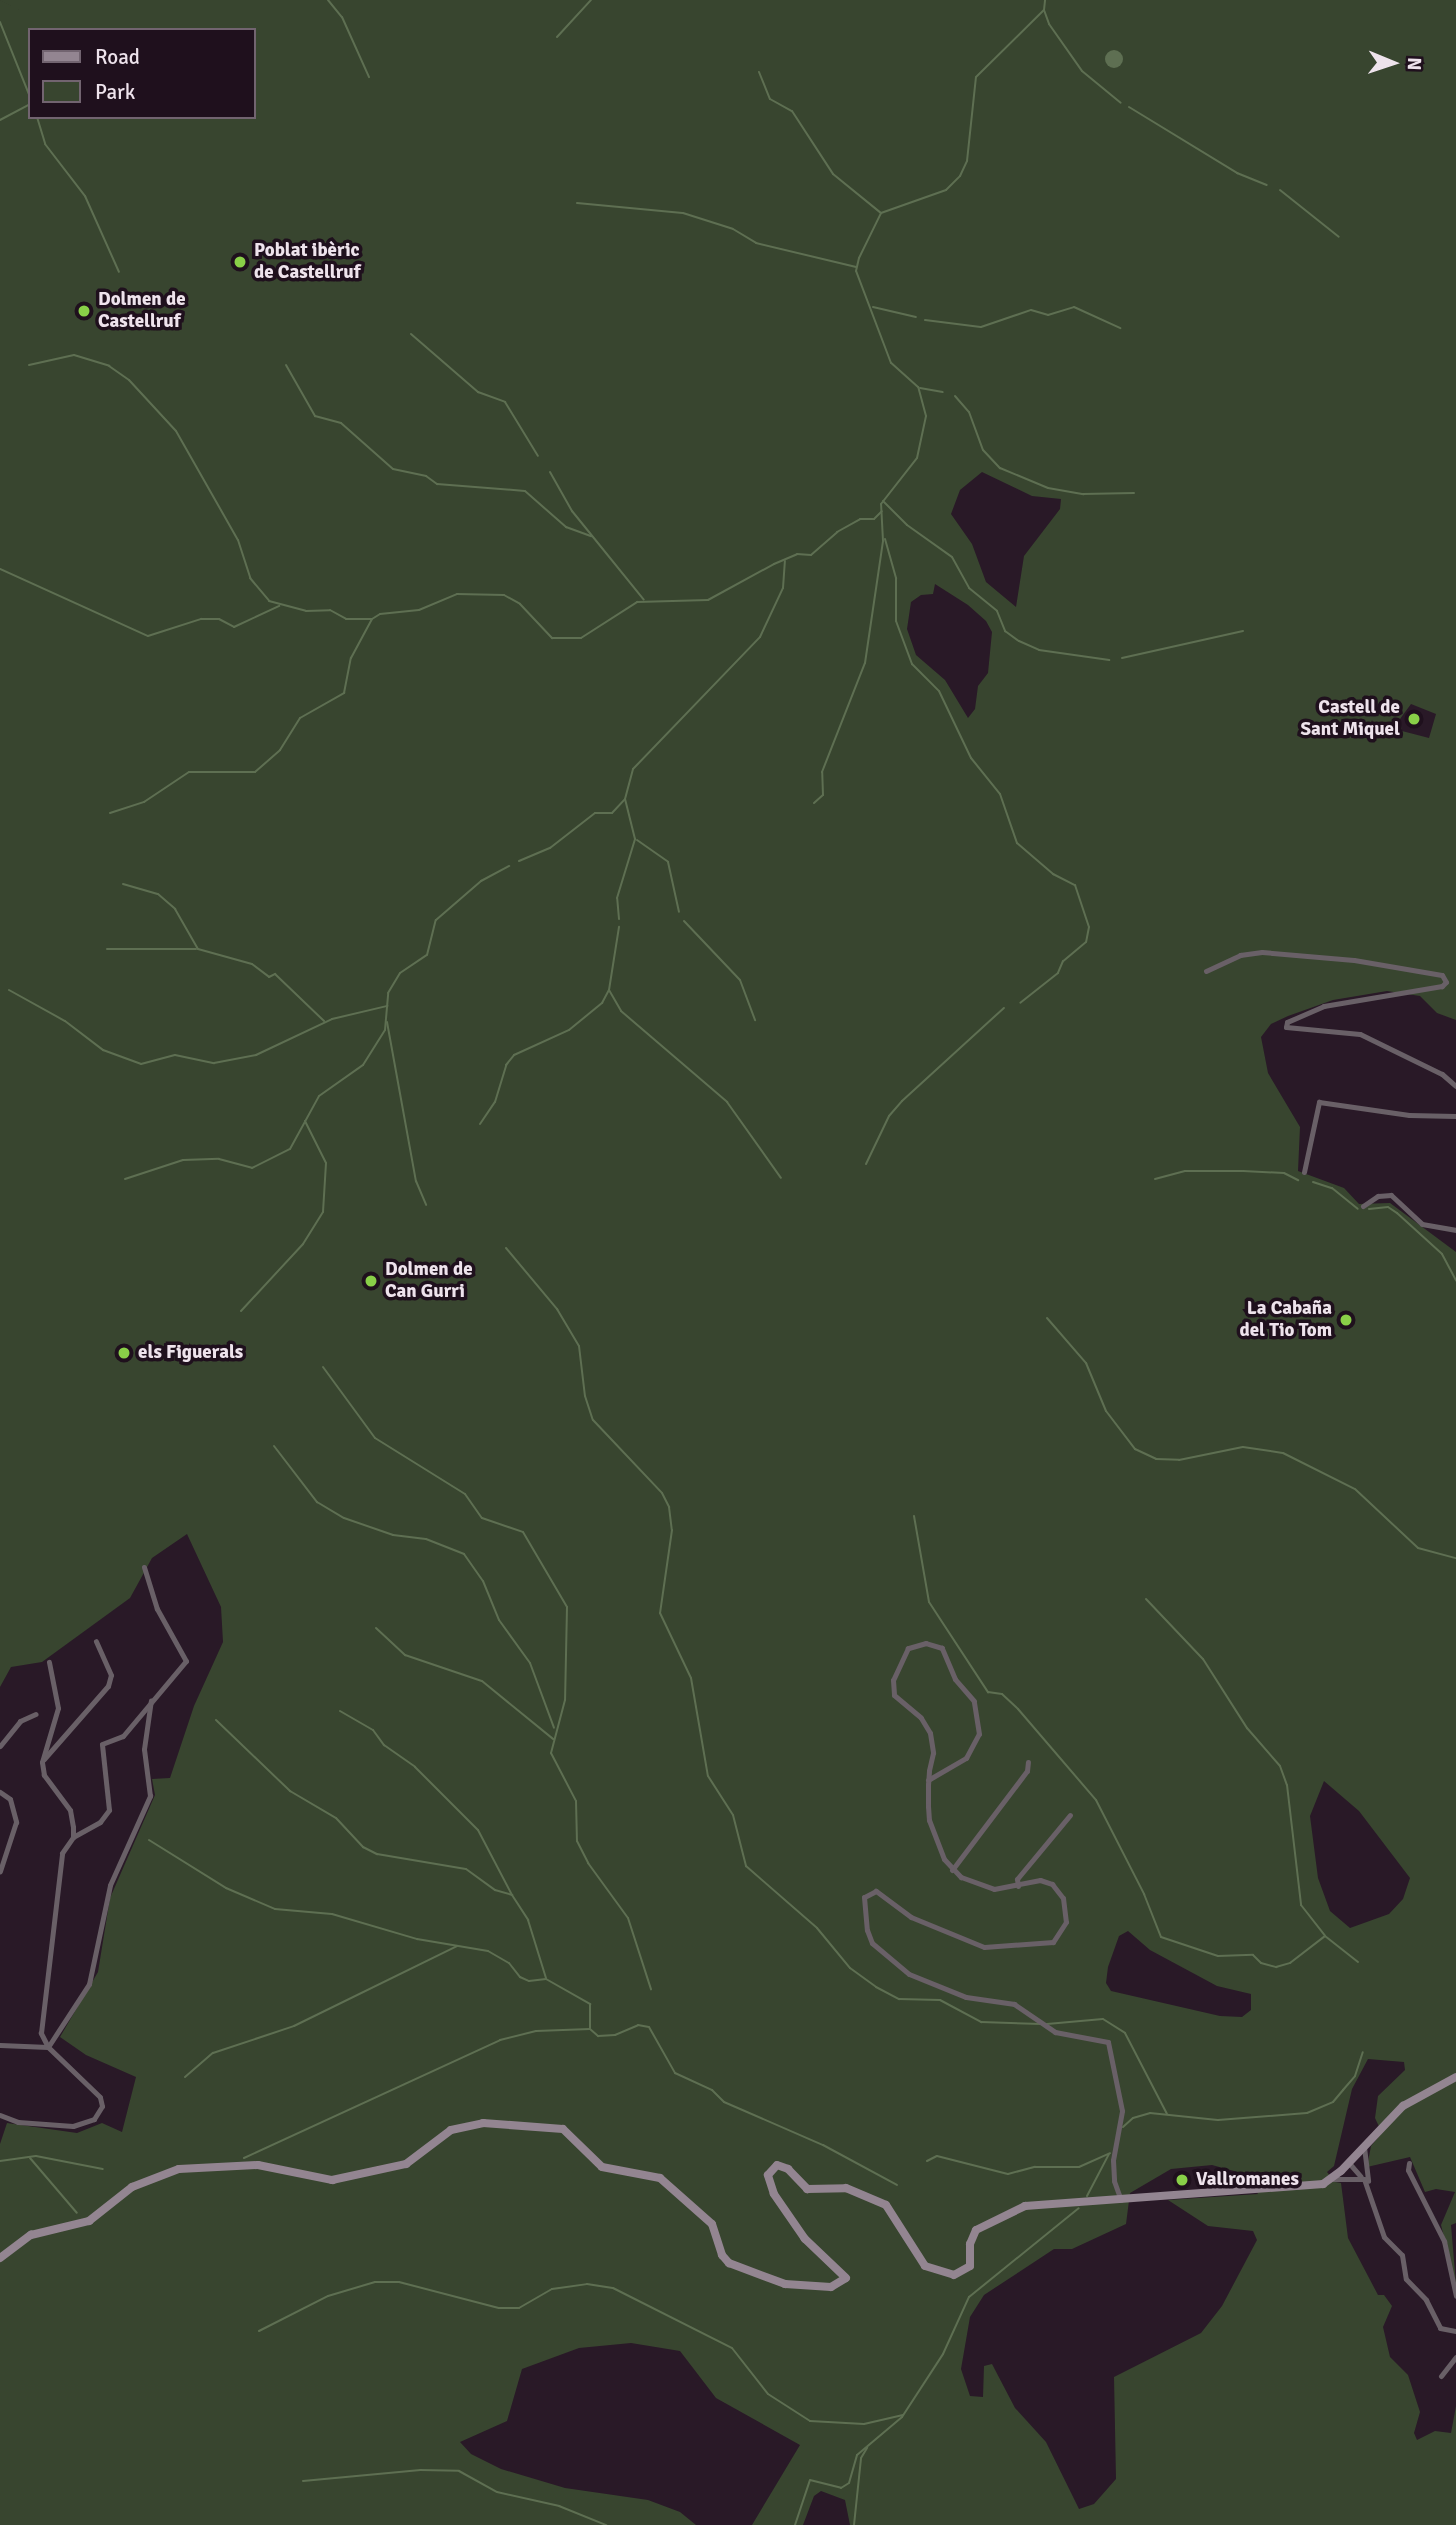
<!DOCTYPE html>
<html>
<head>
<meta charset="utf-8">
<style>
  body { margin:0 }
  #map { position:relative; width:1456px; height:2525px; overflow:hidden; background:#291927; font-family:Signika,sans-serif }
  div>[style] { position:absolute }
  [style*='--x'] { left:calc(var(--x)*1px); top:calc(var(--y)*1px); width:calc(var(--w)*1px); rotate:calc(var(--a)*1deg) }
  .green>* { inset:0; background:#38452f }
  .water>* { inset:0; background:#5e6f52 }
  .round { border-radius:50% }
  .stream>* { height:2px; margin:-1px; padding:0 1px; transform-origin:1px; border-radius:1px; background:#5e6f52 }
  .street>* { height:5px; margin:-2.5px; padding:0 2.5px; transform-origin:2.5px; border-radius:2.5px; background:#696067 }
  .secondary>* { height:8px; margin:-4px; padding:0 4px; transform-origin:4px; border-radius:4px; background:#938591 }
  .dots>* { width:19px; height:19px; translate:-50% -50%; box-sizing:border-box; border:4px solid #1f101d; border-radius:50% }
  span { translate:-50% -50%; white-space:nowrap; text-align:center; line-height:1.15; -webkit-text-stroke:7px #1f101d; paint-order:stroke }
  .poi-label { font-size:19px; color:#eee3ec; font-weight:700 }
  .left { translate:0 -50%; text-align:left }
  .right { translate:-100% -50%; text-align:right }
  .legend { position:absolute; left:28px; top:28px; width:228px; height:91px; box-sizing:border-box; background:#1f101d; border:2px solid #726470; margin:0; padding:9px 12px; list-style:none; font-size:21px; color:#eee3ec }
  .legend li { display:flex; align-items:center; gap:14px; height:35px }
  .legend b { width:35px; border:2px solid #726470 }
  .north { position:absolute; left:1358px; top:28px; width:70px; height:70px; -webkit-text-stroke:5px #1f101d; paint-order:stroke; rotate:92deg; font-size:19px; font-weight:700; line-height:28px; text-align:center; color:#eee3ec }
  .north::after { content:''; display:block; margin:auto; width:24px; height:32px; background:#eee3ec; clip-path:polygon(50% 0,100% 100%,50% 72%,0 100%) }
</style>
</head>
<body>
<div id="map">
  <div class="green">
    <div style="clip-path:polygon(evenodd,0 0,1456px 0,1456px 1020px,1437px 1013px,1420px 996px,1387px 991px,1333px 1000px,1288px 1016px,1271px 1024px,1261px 1037px,1268px 1073px,1300px 1127px,1298px 1171px,1344px 1188px,1359px 1204px,1390px 1203px,1456px 1252px,1456px 2223px,1451px 2225px,1456px 2284px,1441px 2225px,1455px 2192px,1436px 2189px,1425px 2192px,1410px 2157px,1367px 2167px,1371px 2146px,1382px 2133px,1375px 2118px,1378px 2096px,1405px 2070px,1404px 2062px,1368px 2059px,1352px 2089px,1334px 2166px,1327px 2172px,1335px 2182px,1341px 2183px,1348px 2238px,1378px 2295px,1384px 2295px,1392px 2306px,1383px 2327px,1390px 2357px,1408px 2375px,1420px 2412px,1414px 2433px,1417px 2440px,1435px 2431px,1451px 2433px,1456px 2406px,1456px 2525px,850px 2525px,845px 2500px,821px 2491px,814px 2496px,803px 2525px,752px 2525px,800px 2445px,716px 2398px,680px 2351px,631px 2343px,579px 2348px,522px 2369px,507px 2421px,460px 2442px,471px 2454px,501px 2469px,565px 2488px,648px 2500px,680px 2512px,696px 2525px,0 2525px,0 2144px,7px 2123px,77px 2133px,102px 2123px,122px 2132px,136px 2077px,86px 2055px,60px 2037px,98px 1972px,110px 1898px,155px 1795px,152px 1779px,170px 1778px,194px 1706px,223px 1642px,221px 1607px,187px 1534px,152px 1558px,130px 1598px,42px 1662px,11px 1667px,0 1687px,0 0,30px 30px,254px 30px,254px 117px,30px 117px,30px 30px,0 0,982px 472px,1032px 496px,1061px 499px,1060px 509px,1024px 556px,1016px 607px,986px 582px,972px 544px,951px 514px,960px 490px,982px 472px,0 0,935px 584px,968px 605px,986px 621px,992px 632px,988px 673px,978px 686px,975px 709px,968px 718px,945px 680px,916px 655px,907px 629px,911px 602px,921px 595px,933px 594px,935px 584px,0 0,1411px 704px,1436px 714px,1429px 738px,1402px 731px,1400px 719px,1411px 704px,0 0,1324px 1781px,1359px 1811px,1410px 1878px,1403px 1899px,1389px 1914px,1350px 1928px,1330px 1911px,1318px 1878px,1310px 1816px,1324px 1781px,0 0,1128px 1931px,1150px 1950px,1217px 1986px,1251px 1994px,1251px 2010px,1242px 2017px,1220px 2016px,1111px 1991px,1106px 1983px,1108px 1967px,1119px 1936px,1128px 1931px,0 0,1212px 2165px,1245px 2174px,1258px 2194px,1168px 2200px,1208px 2226px,1253px 2231px,1257px 2240px,1222px 2306px,1201px 2333px,1114px 2377px,1116px 2479px,1094px 2504px,1079px 2509px,1046px 2442px,1015px 2408px,992px 2364px,984px 2366px,983px 2397px,970px 2396px,961px 2369px,970px 2317px,984px 2295px,1054px 2249px,1072px 2249px,1126px 2224px,1130px 2193px,1171px 2169px,1212px 2165px)"></div>
  </div>
  <div class="water">
    <div class="round" style="left:1105px;top:50px;width:18px;height:18px"></div>
  </div>
  <div class="stream">
    <div style="--x:328;--y:0;--w:22;--a:51"></div>
    <div style="--x:342;--y:17;--w:66;--a:65.8"></div>
    <div style="--x:1044;--y:10;--w:15;--a:70"></div>
    <div style="--x:1049;--y:24;--w:57;--a:54.9"></div>
    <div style="--x:1082;--y:71;--w:50;--a:39.4"></div>
    <div style="--x:0;--y:22;--w:81;--a:68.2"></div>
    <div style="--x:557;--y:37;--w:50;--a:-47.4"></div>
    <div style="--x:759;--y:72;--w:29;--a:68"></div>
    <div style="--x:770;--y:99;--w:25;--a:29"></div>
    <div style="--x:792;--y:111;--w:75;--a:56.9"></div>
    <div style="--x:833;--y:174;--w:62;--a:39.1"></div>
    <div style="--x:1129;--y:107;--w:127;--a:31.4"></div>
    <div style="--x:1237;--y:173;--w:32;--a:22"></div>
    <div style="--x:37;--y:117;--w:28;--a:73"></div>
    <div style="--x:45;--y:144;--w:66;--a:52.4"></div>
    <div style="--x:85;--y:196;--w:83;--a:65.9"></div>
    <div style="--x:0;--y:120;--w:34;--a:-28"></div>
    <div style="--x:1280;--y:190;--w:75;--a:38.5"></div>
    <div style="--x:577;--y:203;--w:106;--a:5.4"></div>
    <div style="--x:683;--y:213;--w:52;--a:17.7"></div>
    <div style="--x:733;--y:229;--w:27;--a:31"></div>
    <div style="--x:756;--y:243;--w:103;--a:13.5"></div>
    <div style="--x:873;--y:307;--w:44;--a:13.1"></div>
    <div style="--x:925;--y:320;--w:56;--a:7.1"></div>
    <div style="--x:981;--y:327;--w:53;--a:-18.8"></div>
    <div style="--x:1031;--y:310;--w:18;--a:16"></div>
    <div style="--x:1048;--y:315;--w:27;--a:-17"></div>
    <div style="--x:1074;--y:307;--w:51;--a:24.5"></div>
    <div style="--x:411;--y:334;--w:89;--a:40.9"></div>
    <div style="--x:478;--y:392;--w:29;--a:20"></div>
    <div style="--x:505;--y:402;--w:63;--a:58.6"></div>
    <div style="--x:29;--y:365;--w:46;--a:-12.5"></div>
    <div style="--x:74;--y:355;--w:37;--a:17"></div>
    <div style="--x:109;--y:366;--w:24;--a:35"></div>
    <div style="--x:129;--y:380;--w:69;--a:47.3"></div>
    <div style="--x:176;--y:431;--w:125;--a:60.4"></div>
    <div style="--x:238;--y:540;--w:40;--a:72"></div>
    <div style="--x:250;--y:578;--w:30;--a:50"></div>
    <div style="--x:269;--y:601;--w:38;--a:15"></div>
    <div style="--x:306;--y:611;--w:24;--a:-2"></div>
    <div style="--x:330;--y:610;--w:18;--a:29"></div>
    <div style="--x:346;--y:619;--w:26;--a:0"></div>
    <div style="--x:286;--y:365;--w:59;--a:60.4"></div>
    <div style="--x:315;--y:416;--w:27;--a:15"></div>
    <div style="--x:341;--y:423;--w:69;--a:41.5"></div>
    <div style="--x:393;--y:469;--w:34;--a:12"></div>
    <div style="--x:426;--y:476;--w:14;--a:36"></div>
    <div style="--x:437;--y:484;--w:88;--a:4.5"></div>
    <div style="--x:525;--y:491;--w:55;--a:41.3"></div>
    <div style="--x:566;--y:527;--w:27;--a:20"></div>
    <div style="--x:920;--y:388;--w:23;--a:10"></div>
    <div style="--x:955;--y:396;--w:21;--a:49"></div>
    <div style="--x:969;--y:412;--w:40;--a:69.8"></div>
    <div style="--x:983;--y:450;--w:25;--a:47"></div>
    <div style="--x:1000;--y:468;--w:52;--a:22.6"></div>
    <div style="--x:1048;--y:488;--w:36;--a:10"></div>
    <div style="--x:1083;--y:494;--w:51;--a:-1.1"></div>
    <div style="--x:550;--y:472;--w:45;--a:60.6"></div>
    <div style="--x:572;--y:511;--w:114;--a:51"></div>
    <div style="--x:883;--y:501;--w:34;--a:45"></div>
    <div style="--x:907;--y:525;--w:55;--a:35.4"></div>
    <div style="--x:952;--y:557;--w:35;--a:61"></div>
    <div style="--x:969;--y:588;--w:36;--a:39"></div>
    <div style="--x:997;--y:611;--w:22;--a:68"></div>
    <div style="--x:1005;--y:631;--w:17;--a:36"></div>
    <div style="--x:1019;--y:641;--w:22;--a:24"></div>
    <div style="--x:1039;--y:650;--w:71;--a:8.1"></div>
    <div style="--x:885;--y:539;--w:41;--a:74.2"></div>
    <div style="--x:896;--y:578;--w:43;--a:90"></div>
    <div style="--x:896;--y:621;--w:46;--a:69.6"></div>
    <div style="--x:912;--y:664;--w:38;--a:45"></div>
    <div style="--x:939;--y:691;--w:74;--a:64.5"></div>
    <div style="--x:971;--y:758;--w:46;--a:51.1"></div>
    <div style="--x:1000;--y:794;--w:52;--a:70.9"></div>
    <div style="--x:1017;--y:843;--w:48;--a:40.7"></div>
    <div style="--x:1053;--y:874;--w:25;--a:27"></div>
    <div style="--x:1075;--y:885;--w:44;--a:71.6"></div>
    <div style="--x:1089;--y:927;--w:15;--a:101"></div>
    <div style="--x:1086;--y:942;--w:30;--a:140"></div>
    <div style="--x:1063;--y:961;--w:13;--a:113"></div>
    <div style="--x:1058;--y:973;--w:48;--a:141.7"></div>
    <div style="--x:0;--y:569;--w:162;--a:24.4"></div>
    <div style="--x:148;--y:636;--w:56;--a:-17.8"></div>
    <div style="--x:201;--y:619;--w:18;--a:0"></div>
    <div style="--x:219;--y:619;--w:17;--a:28"></div>
    <div style="--x:234;--y:627;--w:50;--a:-25"></div>
    <div style="--x:1122;--y:658;--w:124;--a:-12.6"></div>
    <div style="--x:814;--y:803;--w:12;--a:-42"></div>
    <div style="--x:823;--y:795;--w:23;--a:-92"></div>
    <div style="--x:822;--y:772;--w:117;--a:-68.5"></div>
    <div style="--x:865;--y:663;--w:123;--a:-81.6"></div>
    <div style="--x:883;--y:541;--w:37;--a:-93"></div>
    <div style="--x:881;--y:504;--w:58;--a:-52"></div>
    <div style="--x:917;--y:458;--w:43;--a:-77.9"></div>
    <div style="--x:926;--y:416;--w:30;--a:-105"></div>
    <div style="--x:918;--y:387;--w:36;--a:-138"></div>
    <div style="--x:891;--y:363;--w:98;--a:-110.8"></div>
    <div style="--x:856;--y:271;--w:13;--a:-77"></div>
    <div style="--x:859;--y:258;--w:50;--a:-63.9"></div>
    <div style="--x:881;--y:213;--w:69;--a:-19.5"></div>
    <div style="--x:946;--y:190;--w:20;--a:-45"></div>
    <div style="--x:960;--y:176;--w:17;--a:-65"></div>
    <div style="--x:967;--y:161;--w:84;--a:-83.9"></div>
    <div style="--x:976;--y:77;--w:95;--a:-44.6"></div>
    <div style="--x:1044;--y:10;--w:10;--a:-84"></div>
    <div style="--x:110;--y:813;--w:36;--a:-18"></div>
    <div style="--x:144;--y:802;--w:54;--a:-33.7"></div>
    <div style="--x:189;--y:772;--w:66;--a:0"></div>
    <div style="--x:255;--y:772;--w:33;--a:-41"></div>
    <div style="--x:280;--y:750;--w:38;--a:-58"></div>
    <div style="--x:300;--y:718;--w:51;--a:-29.6"></div>
    <div style="--x:344;--y:693;--w:36;--a:-79"></div>
    <div style="--x:351;--y:658;--w:44;--a:-61.7"></div>
    <div style="--x:372;--y:619;--w:9;--a:-32"></div>
    <div style="--x:380;--y:614;--w:39;--a:-6"></div>
    <div style="--x:419;--y:610;--w:41;--a:-22.8"></div>
    <div style="--x:457;--y:594;--w:47;--a:1.2"></div>
    <div style="--x:504;--y:595;--w:18;--a:29"></div>
    <div style="--x:520;--y:604;--w:47;--a:46.7"></div>
    <div style="--x:552;--y:638;--w:29;--a:0"></div>
    <div style="--x:581;--y:638;--w:67;--a:-32.7"></div>
    <div style="--x:637;--y:602;--w:71;--a:-1.6"></div>
    <div style="--x:708;--y:600;--w:75;--a:-28.6"></div>
    <div style="--x:774;--y:564;--w:25;--a:-23"></div>
    <div style="--x:797;--y:554;--w:14;--a:4"></div>
    <div style="--x:811;--y:555;--w:35;--a:-41"></div>
    <div style="--x:837;--y:532;--w:26;--a:-29"></div>
    <div style="--x:860;--y:519;--w:14;--a:0"></div>
    <div style="--x:874;--y:519;--w:11;--a:-45"></div>
    <div style="--x:637;--y:840;--w:38;--a:35"></div>
    <div style="--x:668;--y:862;--w:51;--a:77.6"></div>
    <div style="--x:519;--y:861;--w:34;--a:-23"></div>
    <div style="--x:550;--y:848;--w:57;--a:-37.9"></div>
    <div style="--x:595;--y:813;--w:17;--a:0"></div>
    <div style="--x:612;--y:813;--w:19;--a:-47"></div>
    <div style="--x:625;--y:799;--w:31;--a:-75"></div>
    <div style="--x:633;--y:769;--w:183;--a:-46.1"></div>
    <div style="--x:760;--y:637;--w:54;--a:-64.9"></div>
    <div style="--x:783;--y:588;--w:27;--a:-86"></div>
    <div style="--x:123;--y:884;--w:36;--a:16"></div>
    <div style="--x:158;--y:894;--w:23;--a:41"></div>
    <div style="--x:175;--y:909;--w:46;--a:60.1"></div>
    <div style="--x:198;--y:949;--w:56;--a:15.5"></div>
    <div style="--x:252;--y:964;--w:21;--a:37"></div>
    <div style="--x:269;--y:977;--w:7;--a:-27"></div>
    <div style="--x:275;--y:974;--w:68;--a:43.8"></div>
    <div style="--x:619;--y:919;--w:21;--a:-95"></div>
    <div style="--x:617;--y:898;--w:62;--a:-73"></div>
    <div style="--x:635;--y:839;--w:41;--a:-104"></div>
    <div style="--x:684;--y:921;--w:81;--a:46.5"></div>
    <div style="--x:740;--y:980;--w:43;--a:69.4"></div>
    <div style="--x:107;--y:949;--w:89;--a:0"></div>
    <div style="--x:9;--y:990;--w:64;--a:29"></div>
    <div style="--x:65;--y:1021;--w:48;--a:37.3"></div>
    <div style="--x:103;--y:1050;--w:40;--a:20.2"></div>
    <div style="--x:141;--y:1064;--w:35;--a:-15"></div>
    <div style="--x:175;--y:1055;--w:40;--a:12"></div>
    <div style="--x:214;--y:1063;--w:43;--a:-10.8"></div>
    <div style="--x:256;--y:1055;--w:84;--a:-25.3"></div>
    <div style="--x:332;--y:1019;--w:57;--a:-13.3"></div>
    <div style="--x:609;--y:990;--w:24;--a:60"></div>
    <div style="--x:621;--y:1011;--w:140;--a:40.6"></div>
    <div style="--x:727;--y:1102;--w:93;--a:54.6"></div>
    <div style="--x:387;--y:1022;--w:162;--a:79.7"></div>
    <div style="--x:416;--y:1181;--w:26;--a:67"></div>
    <div style="--x:480;--y:1124;--w:27;--a:-56"></div>
    <div style="--x:495;--y:1102;--w:39;--a:-73"></div>
    <div style="--x:506;--y:1065;--w:13;--a:-51"></div>
    <div style="--x:514;--y:1055;--w:60;--a:-24.4"></div>
    <div style="--x:569;--y:1030;--w:43;--a:-39.3"></div>
    <div style="--x:602;--y:1003;--w:15;--a:-62"></div>
    <div style="--x:609;--y:990;--w:64;--a:-81"></div>
    <div style="--x:866;--y:1164;--w:53;--a:-64.4"></div>
    <div style="--x:889;--y:1116;--w:20;--a:-49"></div>
    <div style="--x:902;--y:1101;--w:138;--a:-42.4"></div>
    <div style="--x:125;--y:1179;--w:61;--a:-18.1"></div>
    <div style="--x:183;--y:1160;--w:36;--a:-2"></div>
    <div style="--x:219;--y:1159;--w:34;--a:15"></div>
    <div style="--x:252;--y:1168;--w:42;--a:-26.6"></div>
    <div style="--x:290;--y:1149;--w:60;--a:-61.3"></div>
    <div style="--x:319;--y:1096;--w:54;--a:-35.2"></div>
    <div style="--x:363;--y:1065;--w:41;--a:-57.8"></div>
    <div style="--x:385;--y:1030;--w:37;--a:-85"></div>
    <div style="--x:388;--y:993;--w:23;--a:-59"></div>
    <div style="--x:400;--y:973;--w:32;--a:-34"></div>
    <div style="--x:427;--y:955;--w:36;--a:-76"></div>
    <div style="--x:436;--y:920;--w:60;--a:-40.9"></div>
    <div style="--x:481;--y:881;--w:32;--a:-28"></div>
    <div style="--x:1155;--y:1179;--w:31;--a:-15"></div>
    <div style="--x:1185;--y:1171;--w:58;--a:0"></div>
    <div style="--x:1243;--y:1171;--w:41;--a:2.8"></div>
    <div style="--x:1284;--y:1173;--w:16;--a:27"></div>
    <div style="--x:1313;--y:1182;--w:20;--a:18"></div>
    <div style="--x:1332;--y:1188;--w:33;--a:39"></div>
    <div style="--x:1369;--y:1209;--w:19;--a:-6"></div>
    <div style="--x:1388;--y:1207;--w:11;--a:34"></div>
    <div style="--x:1397;--y:1213;--w:61;--a:42.3"></div>
    <div style="--x:1442;--y:1254;--w:30;--a:62"></div>
    <div style="--x:506;--y:1248;--w:80;--a:50.1"></div>
    <div style="--x:557;--y:1309;--w:43;--a:59.3"></div>
    <div style="--x:579;--y:1346;--w:50;--a:83.2"></div>
    <div style="--x:585;--y:1396;--w:25;--a:72"></div>
    <div style="--x:593;--y:1420;--w:100;--a:46.6"></div>
    <div style="--x:662;--y:1493;--w:16;--a:63"></div>
    <div style="--x:669;--y:1507;--w:23;--a:83"></div>
    <div style="--x:672;--y:1530;--w:84;--a:98.2"></div>
    <div style="--x:660;--y:1613;--w:72;--a:64.5"></div>
    <div style="--x:691;--y:1678;--w:99;--a:80.2"></div>
    <div style="--x:708;--y:1776;--w:46;--a:57.3"></div>
    <div style="--x:733;--y:1815;--w:53;--a:75.7"></div>
    <div style="--x:746;--y:1866;--w:94;--a:41.1"></div>
    <div style="--x:817;--y:1928;--w:52;--a:50.5"></div>
    <div style="--x:850;--y:1968;--w:32;--a:36"></div>
    <div style="--x:876;--y:1987;--w:26;--a:28"></div>
    <div style="--x:899;--y:1999;--w:41;--a:1.4"></div>
    <div style="--x:940;--y:2000;--w:47;--a:28.2"></div>
    <div style="--x:981;--y:2022;--w:60;--a:1.9"></div>
    <div style="--x:241;--y:1311;--w:91;--a:-47.2"></div>
    <div style="--x:303;--y:1244;--w:38;--a:-58"></div>
    <div style="--x:323;--y:1212;--w:49;--a:-86.5"></div>
    <div style="--x:326;--y:1163;--w:47;--a:-116.6"></div>
    <div style="--x:1047;--y:1318;--w:60;--a:49.1"></div>
    <div style="--x:1086;--y:1363;--w:52;--a:67.4"></div>
    <div style="--x:1106;--y:1411;--w:48;--a:52.7"></div>
    <div style="--x:1135;--y:1449;--w:23;--a:25"></div>
    <div style="--x:1156;--y:1459;--w:23;--a:2"></div>
    <div style="--x:1179;--y:1460;--w:65;--a:-11.5"></div>
    <div style="--x:1243;--y:1447;--w:40;--a:8.5"></div>
    <div style="--x:1283;--y:1453;--w:80;--a:26.6"></div>
    <div style="--x:1355;--y:1489;--w:86;--a:43.1"></div>
    <div style="--x:1418;--y:1548;--w:39;--a:15"></div>
    <div style="--x:323;--y:1367;--w:88;--a:53.8"></div>
    <div style="--x:375;--y:1438;--w:106;--a:31.9"></div>
    <div style="--x:465;--y:1494;--w:29;--a:55"></div>
    <div style="--x:482;--y:1518;--w:43;--a:18.9"></div>
    <div style="--x:523;--y:1532;--w:87;--a:59.6"></div>
    <div style="--x:567;--y:1607;--w:93;--a:91.2"></div>
    <div style="--x:565;--y:1700;--w:55;--a:104.8"></div>
    <div style="--x:551;--y:1753;--w:54;--a:62.5"></div>
    <div style="--x:576;--y:1801;--w:40;--a:88.6"></div>
    <div style="--x:577;--y:1841;--w:25;--a:63"></div>
    <div style="--x:588;--y:1863;--w:68;--a:54"></div>
    <div style="--x:628;--y:1918;--w:75;--a:72.1"></div>
    <div style="--x:274;--y:1446;--w:71;--a:52.5"></div>
    <div style="--x:317;--y:1502;--w:31;--a:31"></div>
    <div style="--x:344;--y:1518;--w:52;--a:19.1"></div>
    <div style="--x:393;--y:1535;--w:33;--a:7"></div>
    <div style="--x:426;--y:1539;--w:41;--a:21.5"></div>
    <div style="--x:464;--y:1554;--w:33;--a:55"></div>
    <div style="--x:483;--y:1581;--w:42;--a:67.7"></div>
    <div style="--x:499;--y:1620;--w:53;--a:54.2"></div>
    <div style="--x:530;--y:1663;--w:69;--a:69.7"></div>
    <div style="--x:914;--y:1516;--w:87;--a:80.1"></div>
    <div style="--x:929;--y:1602;--w:108;--a:56.8"></div>
    <div style="--x:988;--y:1692;--w:14;--a:8"></div>
    <div style="--x:1002;--y:1694;--w:22;--a:43"></div>
    <div style="--x:1018;--y:1709;--w:120;--a:49.4"></div>
    <div style="--x:1096;--y:1800;--w:106;--a:62.9"></div>
    <div style="--x:1144;--y:1894;--w:46;--a:68.4"></div>
    <div style="--x:1161;--y:1937;--w:60;--a:18.4"></div>
    <div style="--x:1218;--y:1956;--w:35;--a:-2"></div>
    <div style="--x:1253;--y:1955;--w:11;--a:45"></div>
    <div style="--x:1261;--y:1963;--w:16;--a:15"></div>
    <div style="--x:1276;--y:1967;--w:15;--a:-16"></div>
    <div style="--x:1290;--y:1963;--w:44;--a:-37.6"></div>
    <div style="--x:1146;--y:1599;--w:83;--a:46.5"></div>
    <div style="--x:1203;--y:1659;--w:82;--a:57.5"></div>
    <div style="--x:1247;--y:1728;--w:50;--a:49"></div>
    <div style="--x:1280;--y:1766;--w:20;--a:70"></div>
    <div style="--x:1287;--y:1785;--w:121;--a:83.3"></div>
    <div style="--x:1301;--y:1905;--w:39;--a:52"></div>
    <div style="--x:1325;--y:1936;--w:42;--a:38.2"></div>
    <div style="--x:376;--y:1628;--w:40;--a:43"></div>
    <div style="--x:405;--y:1655;--w:81;--a:18.7"></div>
    <div style="--x:482;--y:1681;--w:92;--a:39.2"></div>
    <div style="--x:340;--y:1711;--w:38;--a:30"></div>
    <div style="--x:373;--y:1730;--w:19;--a:54"></div>
    <div style="--x:384;--y:1745;--w:38;--a:35"></div>
    <div style="--x:415;--y:1767;--w:89;--a:45"></div>
    <div style="--x:478;--y:1830;--w:73;--a:62.4"></div>
    <div style="--x:216;--y:1720;--w:103;--a:43.8"></div>
    <div style="--x:290;--y:1791;--w:53;--a:30.4"></div>
    <div style="--x:336;--y:1818;--w:40;--a:47"></div>
    <div style="--x:363;--y:1847;--w:16;--a:27"></div>
    <div style="--x:377;--y:1854;--w:90;--a:9.6"></div>
    <div style="--x:466;--y:1869;--w:36;--a:36"></div>
    <div style="--x:495;--y:1890;--w:18;--a:16"></div>
    <div style="--x:512;--y:1895;--w:30;--a:57"></div>
    <div style="--x:528;--y:1920;--w:61;--a:72.8"></div>
    <div style="--x:149;--y:1840;--w:91;--a:31.9"></div>
    <div style="--x:226;--y:1888;--w:53;--a:23.2"></div>
    <div style="--x:275;--y:1909;--w:57;--a:5"></div>
    <div style="--x:332;--y:1914;--w:89;--a:16.4"></div>
    <div style="--x:417;--y:1939;--w:72;--a:9.6"></div>
    <div style="--x:488;--y:1951;--w:24;--a:30"></div>
    <div style="--x:509;--y:1963;--w:18;--a:52"></div>
    <div style="--x:520;--y:1977;--w:10;--a:24"></div>
    <div style="--x:529;--y:1981;--w:17;--a:-7"></div>
    <div style="--x:546;--y:1979;--w:51;--a:29.6"></div>
    <div style="--x:590;--y:2004;--w:25;--a:90"></div>
    <div style="--x:590;--y:2029;--w:11;--a:41"></div>
    <div style="--x:598;--y:2036;--w:17;--a:-3"></div>
    <div style="--x:615;--y:2035;--w:25;--a:-23"></div>
    <div style="--x:638;--y:2025;--w:11;--a:10"></div>
    <div style="--x:649;--y:2027;--w:53;--a:60.5"></div>
    <div style="--x:675;--y:2073;--w:41;--a:24.7"></div>
    <div style="--x:712;--y:2090;--w:17;--a:45"></div>
    <div style="--x:724;--y:2102;--w:108;--a:23.5"></div>
    <div style="--x:823;--y:2145;--w:84;--a:28.4"></div>
    <div style="--x:1047;--y:2024;--w:56;--a:-5.1"></div>
    <div style="--x:1103;--y:2019;--w:26;--a:32"></div>
    <div style="--x:1125;--y:2033;--w:91;--a:62.6"></div>
    <div style="--x:185;--y:2077;--w:37;--a:-41"></div>
    <div style="--x:213;--y:2053;--w:85;--a:-18.4"></div>
    <div style="--x:294;--y:2026;--w:182;--a:-26.1"></div>
    <div style="--x:1123;--y:2127;--w:13;--a:-42"></div>
    <div style="--x:1133;--y:2118;--w:18;--a:-16"></div>
    <div style="--x:1150;--y:2113;--w:68;--a:5.9"></div>
    <div style="--x:1218;--y:2120;--w:89;--a:-4.5"></div>
    <div style="--x:1307;--y:2113;--w:28;--a:-23"></div>
    <div style="--x:1333;--y:2102;--w:16;--a:-50"></div>
    <div style="--x:1343;--y:2090;--w:18;--a:-49"></div>
    <div style="--x:1355;--y:2076;--w:25;--a:-72"></div>
    <div style="--x:30;--y:2158;--w:72;--a:49.5"></div>
    <div style="--x:244;--y:2158;--w:282;--a:-24.7"></div>
    <div style="--x:500;--y:2040;--w:37;--a:-14"></div>
    <div style="--x:536;--y:2031;--w:54;--a:-2.1"></div>
    <div style="--x:0;--y:2161;--w:36;--a:-8"></div>
    <div style="--x:36;--y:2156;--w:68;--a:11"></div>
    <div style="--x:927;--y:2161;--w:11;--a:-27"></div>
    <div style="--x:937;--y:2156;--w:73;--a:14.2"></div>
    <div style="--x:1008;--y:2174;--w:28;--a:-15"></div>
    <div style="--x:1035;--y:2167;--w:44;--a:0"></div>
    <div style="--x:1079;--y:2167;--w:34;--a:-24"></div>
    <div style="--x:1087;--y:2196;--w:47;--a:-62.4"></div>
    <div style="--x:259;--y:2331;--w:77;--a:-26.9"></div>
    <div style="--x:328;--y:2296;--w:49;--a:-16.6"></div>
    <div style="--x:375;--y:2282;--w:24;--a:0"></div>
    <div style="--x:399;--y:2282;--w:103;--a:14.6"></div>
    <div style="--x:499;--y:2308;--w:20;--a:0"></div>
    <div style="--x:519;--y:2308;--w:38;--a:-30"></div>
    <div style="--x:552;--y:2289;--w:35;--a:-8"></div>
    <div style="--x:587;--y:2284;--w:26;--a:9"></div>
    <div style="--x:613;--y:2288;--w:133;--a:26.8"></div>
    <div style="--x:732;--y:2348;--w:58;--a:52"></div>
    <div style="--x:768;--y:2394;--w:50;--a:32.7"></div>
    <div style="--x:810;--y:2421;--w:54;--a:3.2"></div>
    <div style="--x:864;--y:2424;--w:40;--a:-13"></div>
    <div style="--x:303;--y:2481;--w:118;--a:-5.4"></div>
    <div style="--x:420;--y:2470;--w:39;--a:1"></div>
    <div style="--x:459;--y:2471;--w:43;--a:28.9"></div>
    <div style="--x:497;--y:2492;--w:64;--a:12.7"></div>
    <div style="--x:559;--y:2506;--w:51;--a:22"></div>
    <div style="--x:795;--y:2525;--w:47;--a:-71.6"></div>
    <div style="--x:810;--y:2480;--w:32;--a:14"></div>
    <div style="--x:841;--y:2488;--w:9;--a:-32"></div>
    <div style="--x:849;--y:2483;--w:29;--a:-74"></div>
    <div style="--x:857;--y:2455;--w:59;--a:-40.2"></div>
    <div style="--x:902;--y:2417;--w:75;--a:-56.9"></div>
    <div style="--x:943;--y:2354;--w:63;--a:-65.5"></div>
    <div style="--x:969;--y:2297;--w:141;--a:-39"></div>
    <div style="--x:854;--y:2525;--w:67;--a:-84"></div>
    <div style="--x:861;--y:2458;--w:12;--a:-59"></div>
  </div>
  <div class="street">
    <div style="--x:1206;--y:971;--w:38;--a:-25"></div>
    <div style="--x:1240;--y:955;--w:22;--a:-8"></div>
    <div style="--x:1262;--y:952;--w:92;--a:5"></div>
    <div style="--x:1354;--y:960;--w:89;--a:9.7"></div>
    <div style="--x:1442;--y:975;--w:8;--a:60"></div>
    <div style="--x:1446;--y:982;--w:6;--a:135"></div>
    <div style="--x:1442;--y:986;--w:120;--a:170.4"></div>
    <div style="--x:1324;--y:1006;--w:40;--a:156.6"></div>
    <div style="--x:1287;--y:1022;--w:5;--a:101"></div>
    <div style="--x:1286;--y:1027;--w:74;--a:5.4"></div>
    <div style="--x:1360;--y:1034;--w:91;--a:26"></div>
    <div style="--x:1442;--y:1074;--w:18;--a:41"></div>
    <div style="--x:1304;--y:1172;--w:72;--a:-77.9"></div>
    <div style="--x:1319;--y:1102;--w:91;--a:8.2"></div>
    <div style="--x:1409;--y:1115;--w:47;--a:1.2"></div>
    <div style="--x:1363;--y:1206;--w:18;--a:-34"></div>
    <div style="--x:1378;--y:1196;--w:13;--a:-4"></div>
    <div style="--x:1391;--y:1195;--w:42;--a:43.1"></div>
    <div style="--x:1422;--y:1224;--w:35;--a:10"></div>
    <div style="--x:0;--y:1746;--w:32;--a:-51"></div>
    <div style="--x:20;--y:1721;--w:17;--a:-24"></div>
    <div style="--x:44;--y:1759;--w:97;--a:-48.8"></div>
    <div style="--x:108;--y:1686;--w:11;--a:-75"></div>
    <div style="--x:111;--y:1675;--w:37;--a:-114"></div>
    <div style="--x:928;--y:1780;--w:44;--a:-30.1"></div>
    <div style="--x:966;--y:1758;--w:27;--a:-62"></div>
    <div style="--x:979;--y:1734;--w:33;--a:-99"></div>
    <div style="--x:974;--y:1701;--w:29;--a:-131"></div>
    <div style="--x:955;--y:1679;--w:34;--a:-113"></div>
    <div style="--x:942;--y:1648;--w:17;--a:-163"></div>
    <div style="--x:926;--y:1643;--w:19;--a:164"></div>
    <div style="--x:908;--y:1648;--w:35;--a:115"></div>
    <div style="--x:893;--y:1680;--w:15;--a:86"></div>
    <div style="--x:894;--y:1695;--w:35;--a:40"></div>
    <div style="--x:921;--y:1718;--w:17;--a:59"></div>
    <div style="--x:930;--y:1733;--w:20;--a:81"></div>
    <div style="--x:933;--y:1753;--w:18;--a:103"></div>
    <div style="--x:929;--y:1771;--w:13;--a:94"></div>
    <div style="--x:928;--y:1784;--w:22;--a:90"></div>
    <div style="--x:928;--y:1806;--w:14;--a:86"></div>
    <div style="--x:929;--y:1820;--w:42;--a:69"></div>
    <div style="--x:944;--y:1859;--w:25;--a:47"></div>
    <div style="--x:961;--y:1877;--w:35;--a:20"></div>
    <div style="--x:994;--y:1889;--w:47;--a:-11.1"></div>
    <div style="--x:1040;--y:1880;--w:13;--a:18"></div>
    <div style="--x:1052;--y:1884;--w:18;--a:52"></div>
    <div style="--x:1063;--y:1898;--w:24;--a:83"></div>
    <div style="--x:1066;--y:1922;--w:24;--a:123"></div>
    <div style="--x:1053;--y:1942;--w:69;--a:175.9"></div>
    <div style="--x:984;--y:1947;--w:79;--a:-157.7"></div>
    <div style="--x:911;--y:1917;--w:44;--a:-143.4"></div>
    <div style="--x:876;--y:1891;--w:13;--a:153"></div>
    <div style="--x:864;--y:1897;--w:33;--a:85"></div>
    <div style="--x:867;--y:1930;--w:14;--a:69"></div>
    <div style="--x:872;--y:1943;--w:48;--a:40"></div>
    <div style="--x:909;--y:1974;--w:61;--a:22"></div>
    <div style="--x:966;--y:1997;--w:49;--a:8.3"></div>
    <div style="--x:1014;--y:2004;--w:50;--a:34.3"></div>
    <div style="--x:1055;--y:2032;--w:54;--a:10.7"></div>
    <div style="--x:1108;--y:2042;--w:70;--a:78.5"></div>
    <div style="--x:1122;--y:2111;--w:50;--a:100.4"></div>
    <div style="--x:1113;--y:2160;--w:21;--a:87"></div>
    <div style="--x:1114;--y:2181;--w:20;--a:70"></div>
    <div style="--x:0;--y:1792;--w:12;--a:35"></div>
    <div style="--x:10;--y:1799;--w:24;--a:75"></div>
    <div style="--x:16;--y:1822;--w:52;--a:108.1"></div>
    <div style="--x:73;--y:1837;--w:31;--a:-29"></div>
    <div style="--x:100;--y:1822;--w:15;--a:-53"></div>
    <div style="--x:109;--y:1810;--w:66;--a:-96.1"></div>
    <div style="--x:102;--y:1744;--w:22;--a:-21"></div>
    <div style="--x:123;--y:1736;--w:98;--a:-50"></div>
    <div style="--x:186;--y:1661;--w:60;--a:-119.1"></div>
    <div style="--x:157;--y:1609;--w:44;--a:-107.2"></div>
    <div style="--x:952;--y:1870;--w:124;--a:-52.9"></div>
    <div style="--x:1027;--y:1771;--w:9;--a:-84"></div>
    <div style="--x:1018;--y:1886;--w:7;--a:-98"></div>
    <div style="--x:1017;--y:1879;--w:83;--a:-50.4"></div>
    <div style="--x:0;--y:2045;--w:48;--a:2.4"></div>
    <div style="--x:48;--y:2047;--w:75;--a:-56.9"></div>
    <div style="--x:89;--y:1984;--w:101;--a:-78"></div>
    <div style="--x:110;--y:1885;--w:98;--a:-65.8"></div>
    <div style="--x:150;--y:1796;--w:47;--a:-97.3"></div>
    <div style="--x:144;--y:1749;--w:49;--a:-81.9"></div>
    <div style="--x:0;--y:2115;--w:19;--a:21"></div>
    <div style="--x:18;--y:2122;--w:55;--a:4.2"></div>
    <div style="--x:73;--y:2126;--w:22;--a:-18"></div>
    <div style="--x:94;--y:2119;--w:15;--a:-58"></div>
    <div style="--x:102;--y:2106;--w:9;--a:-103"></div>
    <div style="--x:100;--y:2097;--w:72;--a:-136.1"></div>
    <div style="--x:48;--y:2047;--w:16;--a:-117"></div>
    <div style="--x:41;--y:2033;--w:181;--a:-83.3"></div>
    <div style="--x:62;--y:1853;--w:19;--a:-55"></div>
    <div style="--x:73;--y:1837;--w:10;--a:-90"></div>
    <div style="--x:73;--y:1827;--w:17;--a:-100"></div>
    <div style="--x:70;--y:1810;--w:44;--a:-126.6"></div>
    <div style="--x:44;--y:1775;--w:13;--a:-99"></div>
    <div style="--x:42;--y:1762;--w:56;--a:-73.5"></div>
    <div style="--x:58;--y:1708;--w:47;--a:-101.1"></div>
    <div style="--x:1364;--y:2147;--w:34;--a:83"></div>
    <div style="--x:1349;--y:2163;--w:18;--a:49"></div>
    <div style="--x:1409;--y:2163;--w:7;--a:98"></div>
    <div style="--x:1408;--y:2170;--w:80;--a:63.1"></div>
    <div style="--x:1444;--y:2241;--w:56;--a:77.7"></div>
    <div style="--x:1333;--y:2179;--w:31;--a:0"></div>
    <div style="--x:1364;--y:2179;--w:61;--a:71"></div>
    <div style="--x:1384;--y:2237;--w:25;--a:45"></div>
    <div style="--x:1402;--y:2255;--w:24;--a:81"></div>
    <div style="--x:1406;--y:2279;--w:29;--a:46"></div>
    <div style="--x:1426;--y:2300;--w:31;--a:63"></div>
    <div style="--x:1440;--y:2328;--w:16;--a:11"></div>
    <div style="--x:1441;--y:2376;--w:24;--a:-52"></div>
  </div>
  <div class="secondary">
    <div style="--x:0;--y:2258;--w:39;--a:-37"></div>
    <div style="--x:31;--y:2235;--w:60;--a:-13.6"></div>
    <div style="--x:89;--y:2221;--w:55;--a:-38.3"></div>
    <div style="--x:132;--y:2187;--w:50;--a:-21"></div>
    <div style="--x:179;--y:2169;--w:79;--a:-2.9"></div>
    <div style="--x:258;--y:2165;--w:76;--a:11.5"></div>
    <div style="--x:332;--y:2180;--w:76;--a:-12.2"></div>
    <div style="--x:406;--y:2164;--w:56;--a:-37.1"></div>
    <div style="--x:451;--y:2130;--w:33;--a:-12"></div>
    <div style="--x:483;--y:2123;--w:80;--a:4.3"></div>
    <div style="--x:563;--y:2129;--w:54;--a:44.3"></div>
    <div style="--x:602;--y:2167;--w:59;--a:10.7"></div>
    <div style="--x:660;--y:2178;--w:69;--a:41.5"></div>
    <div style="--x:712;--y:2224;--w:33;--a:72"></div>
    <div style="--x:722;--y:2255;--w:11;--a:49"></div>
    <div style="--x:729;--y:2263;--w:60;--a:20.6"></div>
    <div style="--x:785;--y:2284;--w:46;--a:3.7"></div>
    <div style="--x:831;--y:2287;--w:17;--a:-31"></div>
    <div style="--x:846;--y:2278;--w:57;--a:-136.4"></div>
    <div style="--x:805;--y:2239;--w:55;--a:-124.6"></div>
    <div style="--x:774;--y:2194;--w:20;--a:-108"></div>
    <div style="--x:768;--y:2175;--w:13;--a:-48"></div>
    <div style="--x:777;--y:2165;--w:12;--a:20"></div>
    <div style="--x:788;--y:2169;--w:28;--a:46"></div>
    <div style="--x:807;--y:2189;--w:39;--a:-1"></div>
    <div style="--x:846;--y:2188;--w:43;--a:23"></div>
    <div style="--x:886;--y:2205;--w:72;--a:57.4"></div>
    <div style="--x:925;--y:2266;--w:30;--a:17"></div>
    <div style="--x:954;--y:2275;--w:18;--a:-29"></div>
    <div style="--x:970;--y:2266;--w:22;--a:-90"></div>
    <div style="--x:970;--y:2244;--w:15;--a:-67"></div>
    <div style="--x:976;--y:2230;--w:55;--a:-26.1"></div>
    <div style="--x:1025;--y:2206;--w:299;--a:-4.2"></div>
    <div style="--x:1323;--y:2184;--w:22;--a:-36"></div>
    <div style="--x:1341;--y:2171;--w:90;--a:-46.4"></div>
    <div style="--x:1403;--y:2106;--w:60;--a:-28.7"></div>
  </div>
  <div class="dots">
    <div style="left:240px;top:262px;background:#89cf48"></div>
    <div style="left:84px;top:311px;background:#89cf48"></div>
    <div style="left:1414px;top:719px;background:#89cf48"></div>
    <div style="left:371px;top:1281px;background:#89cf48"></div>
    <div style="left:1346px;top:1320px;background:#89cf48"></div>
    <div style="left:124px;top:1353px;background:#89cf48"></div>
    <div style="left:1182px;top:2180px;background:#89cf48"></div>
  </div>
  <div class="poi-label">
    <span class="left" style="left:254px;top:262px">Poblat ibèric<br>de Castellruf</span>
    <span class="left" style="left:98px;top:311px">Dolmen de<br>Castellruf</span>
    <span class="right" style="left:1400px;top:719px">Castell de<br>Sant Miquel</span>
    <span class="left" style="left:385px;top:1281px">Dolmen de<br>Can Gurri</span>
    <span class="right" style="left:1332px;top:1320px">La Cabaña<br>del Tio Tom</span>
    <span class="left" style="left:138px;top:1353px">els Figuerals</span>
    <span class="left" style="left:1196px;top:2180px">Vallromanes</span>
  </div>
  <ul class="legend">
  <li><b style="height:9px;background:#938591"></b>Road</li>
  <li><b style="height:19px;background:#38452f"></b>Park</li>
  </ul>
  <div class="north">N</div>
</div>
</body>
</html>
